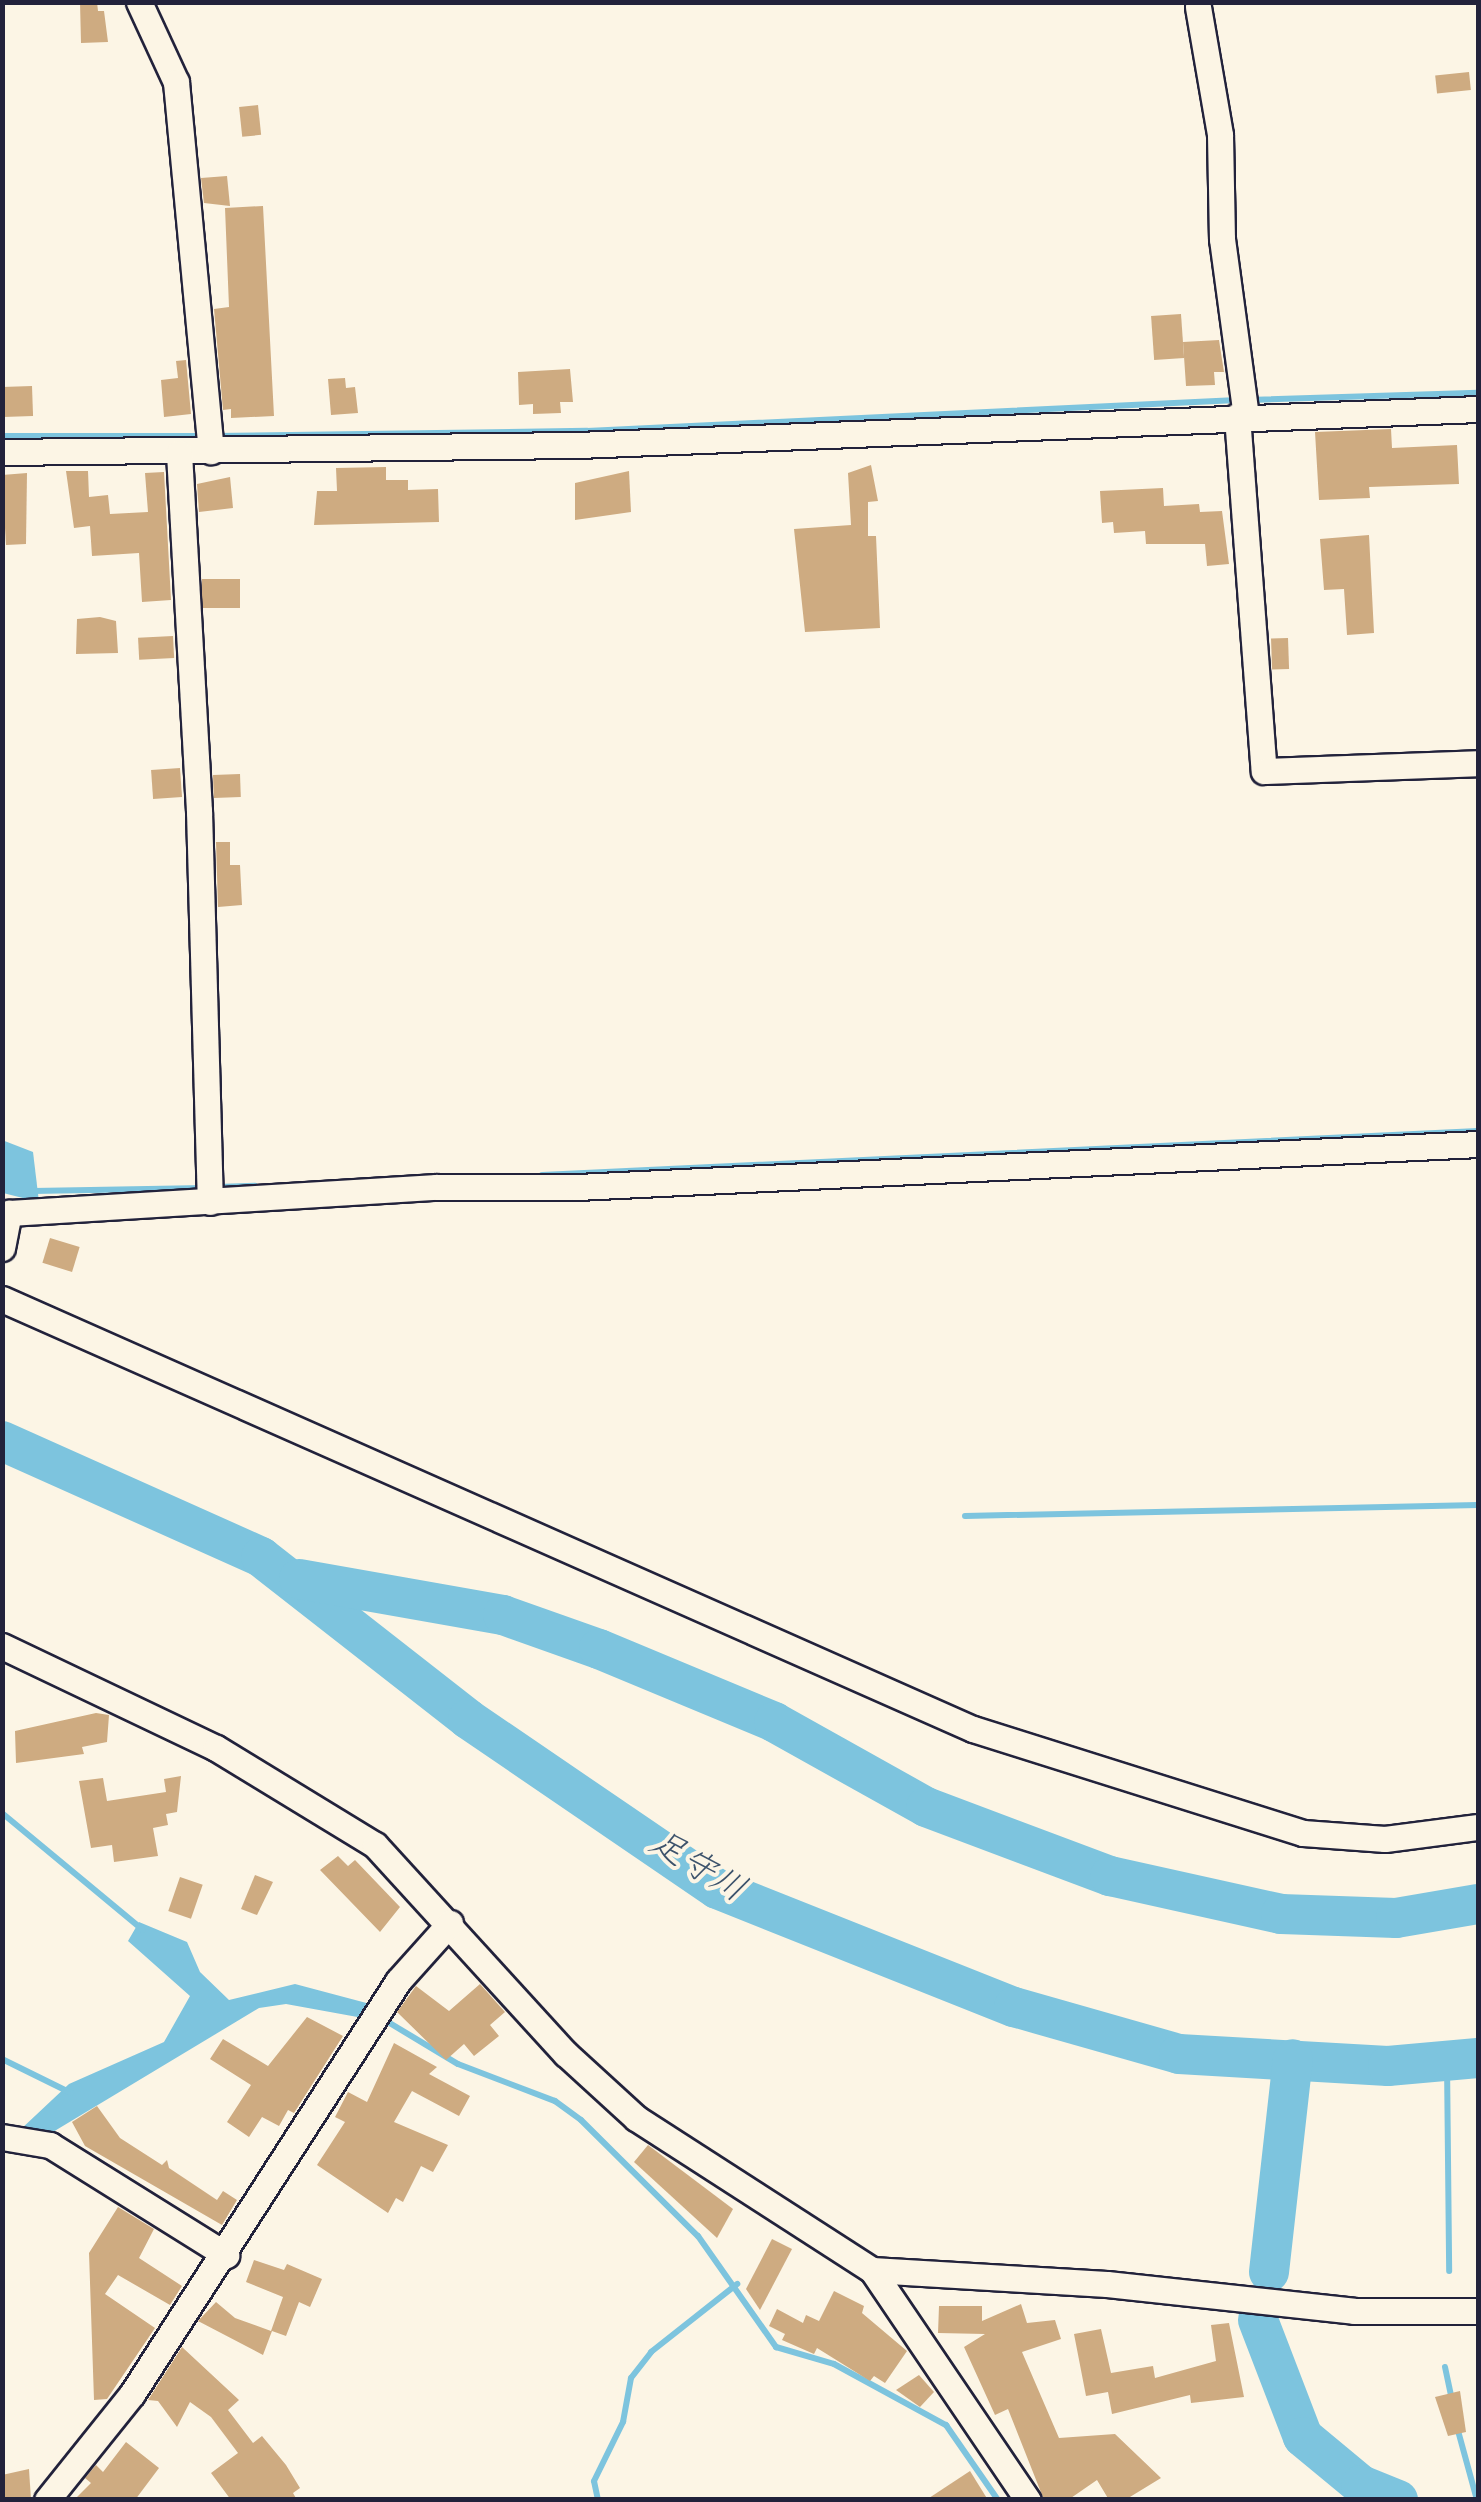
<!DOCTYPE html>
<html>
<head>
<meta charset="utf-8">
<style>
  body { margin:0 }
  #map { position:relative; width:1481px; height:2502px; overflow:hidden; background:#fcf5e5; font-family:Dekko,"Klee One",sans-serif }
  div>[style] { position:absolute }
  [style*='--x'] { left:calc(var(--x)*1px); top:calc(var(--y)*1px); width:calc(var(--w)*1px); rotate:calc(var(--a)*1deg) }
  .water>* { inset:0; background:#7dc4de }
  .stream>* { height:6px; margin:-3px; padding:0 3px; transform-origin:3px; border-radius:3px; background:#7dc4de }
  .river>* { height:40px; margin:-20px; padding:0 20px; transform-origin:20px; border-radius:20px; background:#7dc4de }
  .building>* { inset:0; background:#ceab81; transform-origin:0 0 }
  .roads { filter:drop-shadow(2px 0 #22223b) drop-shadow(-2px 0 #22223b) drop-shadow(0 2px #22223b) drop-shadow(0 -2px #22223b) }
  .minor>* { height:25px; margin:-12.5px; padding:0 12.5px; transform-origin:12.5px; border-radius:12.5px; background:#fcf5e5 }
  span { translate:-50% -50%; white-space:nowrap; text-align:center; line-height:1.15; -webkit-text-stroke:8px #fcf5e5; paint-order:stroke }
  .water-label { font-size:35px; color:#3d536c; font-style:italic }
  .frame { position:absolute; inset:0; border:5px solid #22223b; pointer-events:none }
</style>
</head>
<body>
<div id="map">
  <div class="water">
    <div style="clip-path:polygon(2px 1140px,33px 1152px,39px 1202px,3px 1193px)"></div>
    <div style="clip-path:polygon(139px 1922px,187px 1942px,200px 1972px,229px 2000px,295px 1984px,374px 2005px,363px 2018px,286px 2004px,259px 2008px,23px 2150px,3px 2146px,69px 2084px,164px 2042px,190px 1996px,128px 1941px)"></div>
  </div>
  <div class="stream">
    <div style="--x:1250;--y:400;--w:228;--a:-1.8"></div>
    <div style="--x:2;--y:436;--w:201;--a:0"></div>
    <div style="--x:216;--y:436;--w:371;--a:-0.8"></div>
    <div style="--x:587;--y:431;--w:651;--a:-2.73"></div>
    <div style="--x:542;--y:1175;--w:937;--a:-2.69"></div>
    <div style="--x:217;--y:1187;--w:38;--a:-2"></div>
    <div style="--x:33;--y:1191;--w:172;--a:-1"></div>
    <div style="--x:965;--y:1516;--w:513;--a:-1.23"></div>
    <div style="--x:2;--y:1813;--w:183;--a:39.7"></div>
    <div style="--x:383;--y:2019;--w:87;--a:31"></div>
    <div style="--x:458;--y:2064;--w:104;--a:20.9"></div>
    <div style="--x:555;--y:2101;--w:32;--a:36"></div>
    <div style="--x:581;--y:2120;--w:165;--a:44.8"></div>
    <div style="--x:698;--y:2236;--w:136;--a:54.9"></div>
    <div style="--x:776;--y:2347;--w:60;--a:16.3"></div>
    <div style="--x:834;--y:2364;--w:128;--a:28.6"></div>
    <div style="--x:946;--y:2425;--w:91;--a:55.3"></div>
    <div style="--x:2;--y:2059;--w:77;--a:26.2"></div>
    <div style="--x:1447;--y:2063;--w:208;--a:89.4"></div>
    <div style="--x:1445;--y:2367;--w:34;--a:78"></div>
    <div style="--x:1457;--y:2427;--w:76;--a:74.7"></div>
    <div style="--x:598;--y:2500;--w:19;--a:-102"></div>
    <div style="--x:594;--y:2481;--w:66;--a:-63.8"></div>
    <div style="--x:623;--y:2422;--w:45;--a:-79.7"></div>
    <div style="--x:631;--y:2378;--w:33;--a:-52"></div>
    <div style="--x:651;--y:2352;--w:110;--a:-38.3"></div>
  </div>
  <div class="river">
    <div style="--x:2;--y:1441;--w:284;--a:24.1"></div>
    <div style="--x:261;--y:1557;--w:263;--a:38"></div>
    <div style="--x:468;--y:1719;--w:301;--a:34.3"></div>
    <div style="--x:717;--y:1889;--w:320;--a:21.7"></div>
    <div style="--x:1014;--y:2007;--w:172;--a:15.9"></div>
    <div style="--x:1179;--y:2054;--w:209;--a:3.3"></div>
    <div style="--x:1388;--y:2066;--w:90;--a:-5.1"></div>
    <div style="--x:299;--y:1579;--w:207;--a:10"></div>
    <div style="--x:503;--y:1615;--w:102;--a:19.5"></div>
    <div style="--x:599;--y:1649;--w:190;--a:22.6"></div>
    <div style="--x:774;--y:1722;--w:174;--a:29.2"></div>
    <div style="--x:926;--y:1807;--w:197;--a:20.6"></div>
    <div style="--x:1110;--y:1876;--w:175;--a:12.5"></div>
    <div style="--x:1281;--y:1914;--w:115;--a:2"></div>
    <div style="--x:1396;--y:1918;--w:83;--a:-9.7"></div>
    <div style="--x:1269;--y:2272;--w:214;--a:-83.6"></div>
    <div style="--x:1258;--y:2320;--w:125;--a:69"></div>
    <div style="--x:1303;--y:2437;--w:75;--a:39.6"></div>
    <div style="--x:1361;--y:2485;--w:40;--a:22"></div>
  </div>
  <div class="building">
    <div style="clip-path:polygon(80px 2px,97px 2px,98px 11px,104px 11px,108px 42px,81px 43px)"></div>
    <div style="left:1469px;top:72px;width:18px;height:34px;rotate:84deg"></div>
    <div style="left:258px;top:105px;width:30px;height:19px;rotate:84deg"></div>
    <div style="clip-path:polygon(227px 176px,230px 206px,204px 203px,201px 178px)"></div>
    <div style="clip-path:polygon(263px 206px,274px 416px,231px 418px,231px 409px,223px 410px,214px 309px,229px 307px,225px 208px)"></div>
    <div style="left:1181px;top:314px;width:44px;height:30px;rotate:86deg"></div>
    <div style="clip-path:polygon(1219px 340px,1224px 372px,1214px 372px,1215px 385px,1186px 386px,1183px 342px)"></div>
    <div style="clip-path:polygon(186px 360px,191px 414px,164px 417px,161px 380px,178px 378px,176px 361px)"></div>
    <div style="clip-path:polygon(570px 369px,573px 402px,560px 402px,561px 413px,533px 414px,533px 404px,519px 405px,518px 372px)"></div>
    <div style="clip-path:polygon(345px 378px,346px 388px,355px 387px,358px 413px,331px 415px,328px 379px)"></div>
    <div style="left:32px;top:386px;width:30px;height:30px;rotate:88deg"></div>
    <div style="clip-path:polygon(1391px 429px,1392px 448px,1457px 445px,1459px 484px,1369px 487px,1370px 498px,1319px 500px,1315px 432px)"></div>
    <div style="clip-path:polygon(871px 465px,878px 501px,868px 502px,868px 536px,876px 536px,880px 628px,805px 632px,794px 529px,851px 525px,848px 473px)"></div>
    <div style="clip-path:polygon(386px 467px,386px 480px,408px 480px,408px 490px,438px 489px,439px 522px,314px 525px,317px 491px,337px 491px,336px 468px)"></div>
    <div style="clip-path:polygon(66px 471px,88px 471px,89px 497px,108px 495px,110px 514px,148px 512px,145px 473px,164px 472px,171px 600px,142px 602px,139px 553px,92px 556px,90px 526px,74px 528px)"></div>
    <div style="clip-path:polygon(629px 471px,631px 512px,575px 520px,575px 483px)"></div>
    <div style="clip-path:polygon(27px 473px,26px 544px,6px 545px,2px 475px)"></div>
    <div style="clip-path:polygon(230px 477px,233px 508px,199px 512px,197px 484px)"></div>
    <div style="clip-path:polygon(1163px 488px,1164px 506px,1199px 504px,1200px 512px,1222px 511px,1229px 564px,1207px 566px,1205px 544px,1146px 544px,1145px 531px,1114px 533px,1113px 522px,1102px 523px,1100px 491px)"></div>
    <div style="clip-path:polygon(1369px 535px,1374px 633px,1347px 635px,1344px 589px,1324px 590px,1320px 539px)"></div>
    <div style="left:202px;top:579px;width:38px;height:29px"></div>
    <div style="clip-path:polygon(100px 617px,116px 621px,118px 653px,76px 654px,77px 619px)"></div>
    <div style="left:173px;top:636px;width:22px;height:35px;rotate:87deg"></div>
    <div style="left:1288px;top:638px;width:31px;height:17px;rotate:88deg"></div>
    <div style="left:180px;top:768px;width:29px;height:29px;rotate:86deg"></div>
    <div style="left:240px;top:774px;width:23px;height:27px;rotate:88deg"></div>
    <div style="clip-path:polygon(216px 842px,230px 842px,230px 865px,240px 865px,242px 905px,218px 907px)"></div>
    <div style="left:50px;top:1238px;width:31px;height:26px;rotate:17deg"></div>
    <div style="clip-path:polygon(96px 1713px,109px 1715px,107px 1742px,82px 1747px,84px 1754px,16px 1763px,15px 1731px)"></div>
    <div style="clip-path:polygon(181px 1776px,177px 1812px,166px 1814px,168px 1825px,153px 1828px,158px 1856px,114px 1862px,112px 1845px,91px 1848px,79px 1781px,103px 1778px,107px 1801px,166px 1792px,164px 1779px)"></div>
    <div style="clip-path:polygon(338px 1856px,348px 1866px,355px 1860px,400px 1907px,380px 1932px,320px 1870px)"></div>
    <div style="clip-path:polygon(255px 1875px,273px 1882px,257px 1915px,241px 1909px)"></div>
    <div style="left:180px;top:1877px;width:24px;height:36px;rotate:19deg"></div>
    <div style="clip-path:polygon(480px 1984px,505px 2012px,490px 2025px,499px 2036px,474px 2056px,464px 2044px,446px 2060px,397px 2012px,416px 1986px,449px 2011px)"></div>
    <div style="clip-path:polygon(307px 2017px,343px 2036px,294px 2113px,288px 2110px,279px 2126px,262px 2117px,249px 2137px,227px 2122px,251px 2085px,210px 2059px,223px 2039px,268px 2066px)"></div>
    <div style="clip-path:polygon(394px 2043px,437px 2067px,429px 2074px,470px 2096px,459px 2116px,412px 2091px,394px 2122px,448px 2145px,433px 2172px,421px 2166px,403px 2202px,396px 2198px,388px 2213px,317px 2165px,345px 2122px,335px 2117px,348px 2092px,367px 2102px)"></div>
    <div style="clip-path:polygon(97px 2106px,120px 2138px,162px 2165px,167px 2160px,169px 2168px,217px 2200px,223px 2191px,237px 2200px,222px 2225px,85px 2146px,72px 2122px)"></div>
    <div style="clip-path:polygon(648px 2145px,733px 2209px,717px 2238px,634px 2162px)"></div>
    <div style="clip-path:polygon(118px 2207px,154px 2229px,139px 2258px,182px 2286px,170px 2305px,118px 2275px,105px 2294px,155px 2328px,107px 2399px,94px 2400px,89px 2253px)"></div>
    <div style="clip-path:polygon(772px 2239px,792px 2249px,760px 2310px,746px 2289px)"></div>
    <div style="clip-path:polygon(254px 2260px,284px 2270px,287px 2264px,322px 2279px,310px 2307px,299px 2302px,286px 2336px,272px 2331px,263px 2355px,198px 2321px,216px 2302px,235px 2318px,271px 2331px,283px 2297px,246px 2282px)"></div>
    <div style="clip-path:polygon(834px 2291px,864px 2306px,862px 2313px,907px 2351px,885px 2383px,874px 2376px,870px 2381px,817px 2348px,814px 2354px,782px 2340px,785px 2334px,769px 2326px,777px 2309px,803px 2323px,806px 2315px,819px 2321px)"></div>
    <div style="clip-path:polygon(1021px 2304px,1027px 2323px,1055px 2320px,1061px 2339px,1022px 2352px,1059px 2438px,1115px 2434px,1161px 2478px,1125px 2500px,1109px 2500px,1097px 2480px,1068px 2500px,1044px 2500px,1008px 2409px,995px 2415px,964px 2347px,985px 2334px,938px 2333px,939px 2306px,982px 2306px,982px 2321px)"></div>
    <div style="clip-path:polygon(1229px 2323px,1244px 2397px,1191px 2403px,1190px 2395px,1112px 2414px,1108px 2392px,1086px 2396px,1074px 2334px,1101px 2329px,1111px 2373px,1153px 2366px,1155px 2378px,1216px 2361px,1211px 2325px)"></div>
    <div style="clip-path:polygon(182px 2347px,239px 2400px,228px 2410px,253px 2443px,262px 2436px,286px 2465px,300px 2488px,293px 2493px,297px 2500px,231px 2500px,211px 2473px,238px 2453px,211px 2417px,190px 2402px,177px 2427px,158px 2401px,148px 2400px)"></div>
    <div style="clip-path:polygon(919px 2375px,934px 2392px,920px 2407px,896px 2390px)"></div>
    <div style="clip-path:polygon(1460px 2391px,1466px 2432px,1448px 2436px,1435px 2397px)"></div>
    <div style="clip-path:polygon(126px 2442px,159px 2468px,135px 2500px,74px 2500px,91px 2483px,85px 2478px,96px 2465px,103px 2472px)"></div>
    <div style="clip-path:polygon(29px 2469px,31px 2500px,2px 2500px,2px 2475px)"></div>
    <div style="clip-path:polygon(970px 2471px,988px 2500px,926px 2500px)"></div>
  </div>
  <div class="roads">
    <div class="minor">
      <div style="--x:139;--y:2;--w:88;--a:65.2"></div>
      <div style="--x:176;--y:82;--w:371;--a:84.6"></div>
      <div style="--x:1198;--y:7;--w:130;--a:80.2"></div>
      <div style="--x:1220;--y:135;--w:104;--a:88.9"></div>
      <div style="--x:1222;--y:239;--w:179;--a:82.3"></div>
      <div style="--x:1237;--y:416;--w:356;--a:85.7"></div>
      <div style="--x:1264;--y:771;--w:214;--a:-2.1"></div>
      <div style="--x:2;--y:452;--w:576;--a:-0.7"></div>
      <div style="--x:578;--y:445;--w:901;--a:-2.29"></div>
      <div style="--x:179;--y:453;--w:359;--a:86.8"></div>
      <div style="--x:199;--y:811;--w:391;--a:88.4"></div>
      <div style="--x:2;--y:1248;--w:36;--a:-79"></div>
      <div style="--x:9;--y:1213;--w:428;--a:-3.5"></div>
      <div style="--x:436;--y:1187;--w:141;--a:0"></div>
      <div style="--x:577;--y:1187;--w:902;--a:-2.73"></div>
      <div style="--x:2;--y:1299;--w:1062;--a:23.89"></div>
      <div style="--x:973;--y:1729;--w:346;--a:17.5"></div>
      <div style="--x:1303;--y:1833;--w:82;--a:4.2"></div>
      <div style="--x:1385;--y:1839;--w:94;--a:-7.4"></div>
      <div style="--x:2;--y:1646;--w:237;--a:25.5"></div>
      <div style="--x:216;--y:1748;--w:186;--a:31.4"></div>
      <div style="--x:375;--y:1845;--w:283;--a:47.6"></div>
      <div style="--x:566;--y:2054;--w:95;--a:42.4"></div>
      <div style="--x:636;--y:2118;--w:281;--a:32.8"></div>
      <div style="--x:872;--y:2270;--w:278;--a:55.9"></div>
      <div style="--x:2;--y:2137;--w:49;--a:9.5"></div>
      <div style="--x:50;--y:2145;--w:208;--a:32"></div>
      <div style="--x:872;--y:2270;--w:235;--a:3.4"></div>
      <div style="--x:1107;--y:2284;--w:248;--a:6.2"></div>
      <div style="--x:1354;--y:2311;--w:124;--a:0"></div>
      <div style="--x:47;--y:2500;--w:136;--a:-51.3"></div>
      <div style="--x:132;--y:2394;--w:491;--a:-57.2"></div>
      <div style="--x:398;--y:1981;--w:78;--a:-48.1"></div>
    </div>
  </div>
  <div class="water-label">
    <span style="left:696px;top:1869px;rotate:31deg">足守川</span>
  </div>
  <div class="frame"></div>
</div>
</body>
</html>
